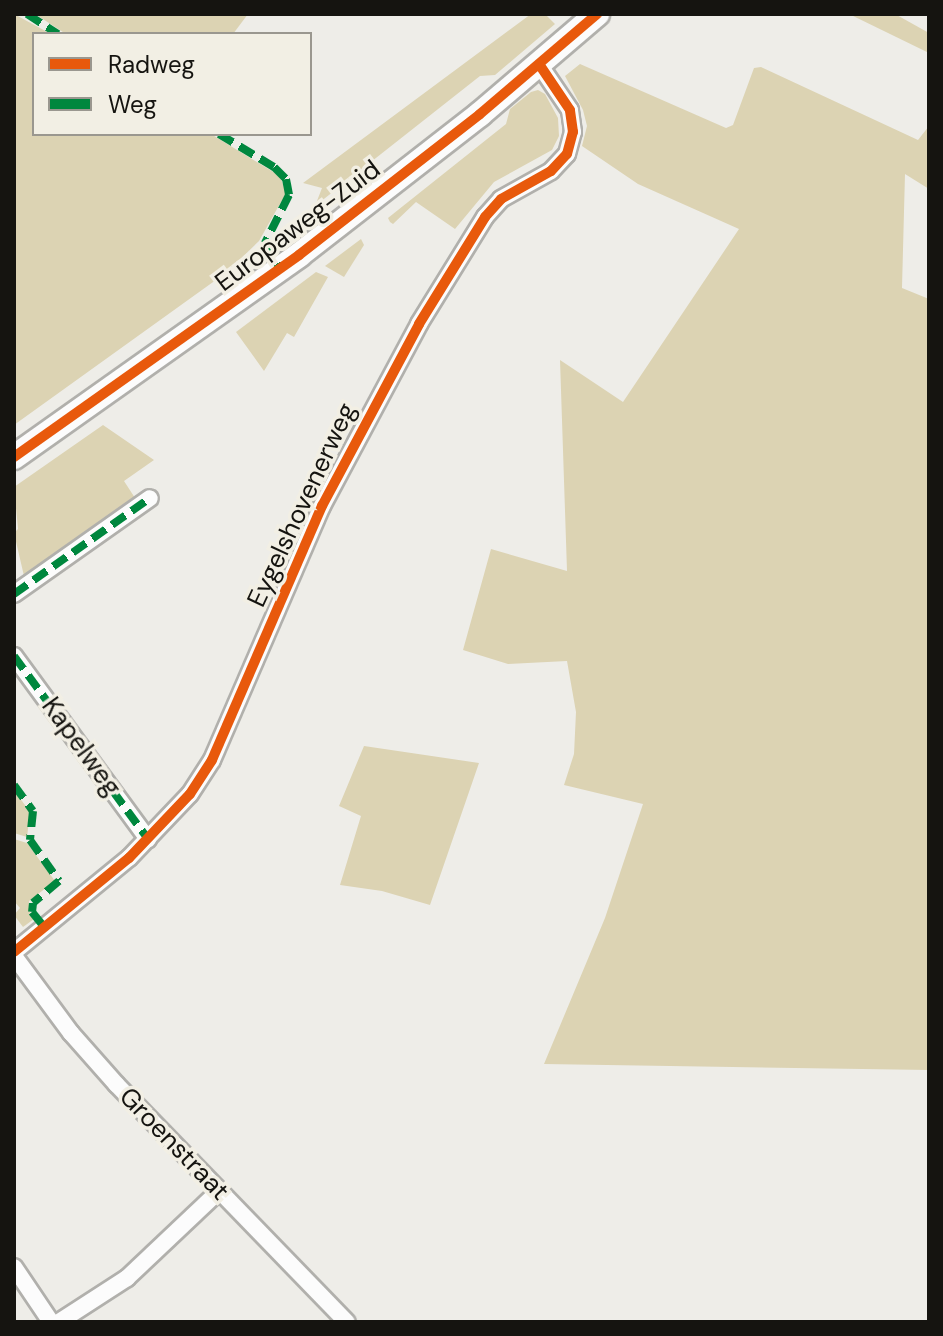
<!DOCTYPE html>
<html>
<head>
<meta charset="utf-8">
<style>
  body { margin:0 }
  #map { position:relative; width:943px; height:1336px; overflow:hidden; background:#eeede8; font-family:"DM Sans",sans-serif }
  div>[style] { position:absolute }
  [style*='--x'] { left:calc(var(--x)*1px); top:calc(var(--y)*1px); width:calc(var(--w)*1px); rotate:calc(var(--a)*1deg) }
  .green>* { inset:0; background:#dcd3b3 }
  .roads { filter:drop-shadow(2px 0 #b1b0ac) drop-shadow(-2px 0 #b1b0ac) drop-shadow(0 2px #b1b0ac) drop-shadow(0 -2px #b1b0ac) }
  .street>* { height:16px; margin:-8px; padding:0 8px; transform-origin:8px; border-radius:8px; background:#fcfcfc }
  .secondary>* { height:24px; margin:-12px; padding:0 12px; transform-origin:12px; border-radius:12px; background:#fcfcfc }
  .quiet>* { height:8px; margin-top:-4px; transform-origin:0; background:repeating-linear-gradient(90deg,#00873e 0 16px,transparent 0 24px) }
  .cycleway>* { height:10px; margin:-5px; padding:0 5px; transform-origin:5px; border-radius:5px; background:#e8590c }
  span { translate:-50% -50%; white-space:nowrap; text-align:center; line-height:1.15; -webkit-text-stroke:7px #f2efe4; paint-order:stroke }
  .street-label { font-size:26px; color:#151410 }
  .frame { position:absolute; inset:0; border:16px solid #151410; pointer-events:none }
  .legend { position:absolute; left:32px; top:32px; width:280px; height:104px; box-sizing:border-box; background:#f2efe4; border:2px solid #9a978f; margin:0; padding:10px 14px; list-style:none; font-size:24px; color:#151410 }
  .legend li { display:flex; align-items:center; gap:16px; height:40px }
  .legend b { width:40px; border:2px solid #9a978f }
</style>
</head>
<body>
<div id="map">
  <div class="green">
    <div style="clip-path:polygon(14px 14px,51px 34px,34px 34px,34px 134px,211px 134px,280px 176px,286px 193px,259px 241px,227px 272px,14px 425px)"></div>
    <div style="clip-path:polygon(35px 14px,248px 14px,233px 34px,66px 34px)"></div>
    <div style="clip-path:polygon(531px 14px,545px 14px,555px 24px,495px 75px,480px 76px,315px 206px,322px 188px,303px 183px)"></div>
    <div style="clip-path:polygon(849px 14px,895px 14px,929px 33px,929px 53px)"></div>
    <div style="clip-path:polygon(580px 64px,726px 128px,733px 125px,754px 68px,761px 67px,918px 140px,929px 126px,929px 189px,905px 174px,902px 288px,929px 299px,929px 1070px,544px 1064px,605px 918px,643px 804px,564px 785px,574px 754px,576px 712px,567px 661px,508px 664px,463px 650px,491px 549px,567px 571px,560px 360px,623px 402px,739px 229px,638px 184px,582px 146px,587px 126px,583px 110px,565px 76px)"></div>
    <div style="clip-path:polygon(538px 90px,545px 94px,558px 118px,559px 136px,552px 150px,494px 182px,455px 229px,416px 202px,393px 224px,390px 222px,388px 218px,398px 210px,506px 124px,510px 109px,531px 92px)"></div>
    <div style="clip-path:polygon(361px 239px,364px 245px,344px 277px,325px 266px)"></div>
    <div style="clip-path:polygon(316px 272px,328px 277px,294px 337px,287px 333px,264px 371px,236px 332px)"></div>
    <div style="clip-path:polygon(103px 425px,154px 460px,124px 481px,135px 498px,24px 576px,14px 533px,18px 529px,14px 487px)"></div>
    <div style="clip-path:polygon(364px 746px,479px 763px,430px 905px,382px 891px,340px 885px,361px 816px,339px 806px)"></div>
    <div style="clip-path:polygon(14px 790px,30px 812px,27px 837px,14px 833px)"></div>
    <div style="clip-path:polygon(14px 839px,27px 843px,55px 881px,29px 901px,29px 911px,34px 919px,23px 927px,14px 915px,20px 908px,14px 901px)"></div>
  </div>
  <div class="roads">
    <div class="street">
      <div style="--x:14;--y:594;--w:166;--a:-35.2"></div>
      <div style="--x:14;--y:656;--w:227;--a:53.8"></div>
      <div style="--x:14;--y:952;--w:149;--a:-39.3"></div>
      <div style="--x:129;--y:858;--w:88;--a:-46.4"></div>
      <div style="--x:190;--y:794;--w:40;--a:-57.1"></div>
      <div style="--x:212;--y:760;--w:277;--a:-66.6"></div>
      <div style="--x:322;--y:506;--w:206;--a:-61.9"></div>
      <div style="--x:419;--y:324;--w:126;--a:-58.3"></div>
      <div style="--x:485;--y:217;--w:24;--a:-48"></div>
      <div style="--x:501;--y:199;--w:57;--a:-29.2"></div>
      <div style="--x:551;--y:171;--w:23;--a:-47"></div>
      <div style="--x:567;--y:154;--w:23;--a:-75"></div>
      <div style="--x:573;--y:132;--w:22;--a:-98"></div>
      <div style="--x:570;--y:110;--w:55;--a:-124"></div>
      <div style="--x:14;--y:956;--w:96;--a:53.5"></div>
      <div style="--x:71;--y:1033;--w:69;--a:48.5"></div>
      <div style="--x:117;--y:1085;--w:330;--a:45.9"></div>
      <div style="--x:14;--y:1267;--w:66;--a:56.1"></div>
      <div style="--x:59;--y:1322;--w:81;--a:-32.9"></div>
      <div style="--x:127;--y:1278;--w:127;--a:-43.4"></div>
    </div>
    <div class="secondary">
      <div style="--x:14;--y:457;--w:349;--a:-35.3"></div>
      <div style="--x:299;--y:255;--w:229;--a:-37.9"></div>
      <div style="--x:480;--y:114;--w:154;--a:-40.5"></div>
    </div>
  </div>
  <div class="quiet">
    <div style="--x:27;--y:14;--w:37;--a:33"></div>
    <div style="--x:219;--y:134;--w:64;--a:31"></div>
    <div style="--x:274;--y:167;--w:17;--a:45"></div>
    <div style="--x:286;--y:179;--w:16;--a:79"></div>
    <div style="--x:289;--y:195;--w:54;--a:116.6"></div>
    <div style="--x:265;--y:243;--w:30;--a:60"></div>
    <div style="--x:14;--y:594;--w:166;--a:-35.2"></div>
    <div style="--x:14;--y:656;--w:227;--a:53.8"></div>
    <div style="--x:14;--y:785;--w:32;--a:54"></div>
    <div style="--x:33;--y:811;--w:29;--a:96"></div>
    <div style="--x:30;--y:840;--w:50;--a:54.7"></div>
    <div style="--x:59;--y:881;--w:34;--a:140"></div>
    <div style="--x:33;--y:903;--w:9;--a:96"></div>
    <div style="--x:32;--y:912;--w:21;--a:51"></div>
  </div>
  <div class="cycleway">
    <div style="--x:14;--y:457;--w:349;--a:-35.3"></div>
    <div style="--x:299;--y:255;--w:229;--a:-37.9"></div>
    <div style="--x:480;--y:114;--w:154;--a:-40.5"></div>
    <div style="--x:14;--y:952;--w:149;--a:-39.3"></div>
    <div style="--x:129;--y:858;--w:88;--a:-46.4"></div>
    <div style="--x:190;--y:794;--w:40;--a:-57.1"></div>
    <div style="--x:212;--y:760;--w:277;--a:-66.6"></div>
    <div style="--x:322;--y:506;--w:206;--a:-61.9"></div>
    <div style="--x:419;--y:324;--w:126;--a:-58.3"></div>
    <div style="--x:485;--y:217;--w:24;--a:-48"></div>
    <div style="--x:501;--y:199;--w:57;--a:-29.2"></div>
    <div style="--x:551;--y:171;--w:23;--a:-47"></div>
    <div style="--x:567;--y:154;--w:23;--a:-75"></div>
    <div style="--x:573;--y:132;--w:22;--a:-98"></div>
    <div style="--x:570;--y:110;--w:55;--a:-124"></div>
  </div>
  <div class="street-label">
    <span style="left:298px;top:226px;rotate:-37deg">Europaweg-Zuid</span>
    <span style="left:302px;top:505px;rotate:-65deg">Eygelshovenerweg</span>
    <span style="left:81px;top:747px;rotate:54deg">Kapelweg</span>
    <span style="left:174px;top:1144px;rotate:46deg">Groenstraat</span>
  </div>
  <div class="frame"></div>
  <ul class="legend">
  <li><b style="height:10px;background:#e8590c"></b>Radweg</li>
  <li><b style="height:10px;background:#00873e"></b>Weg</li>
  </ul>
</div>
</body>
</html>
